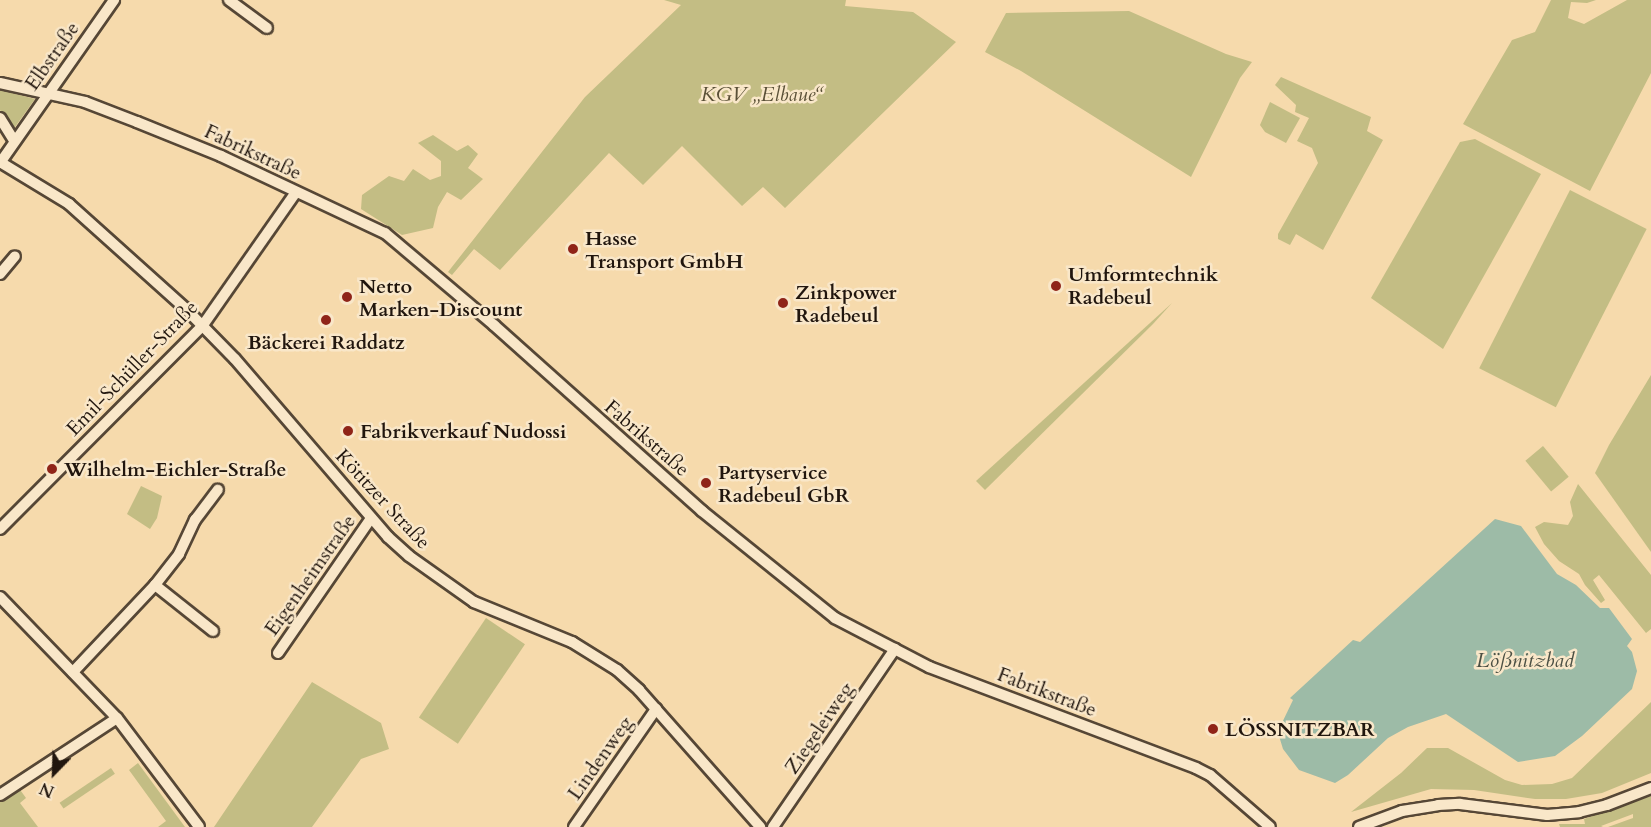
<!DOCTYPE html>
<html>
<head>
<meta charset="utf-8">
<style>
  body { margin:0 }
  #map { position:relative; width:1651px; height:827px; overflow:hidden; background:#f6daac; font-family:Cardo,serif }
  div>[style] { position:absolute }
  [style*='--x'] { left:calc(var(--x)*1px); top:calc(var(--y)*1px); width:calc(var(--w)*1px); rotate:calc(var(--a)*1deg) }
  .green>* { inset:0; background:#c3bd84; transform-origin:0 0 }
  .water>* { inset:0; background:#9dbba7 }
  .roads { filter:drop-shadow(2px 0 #564736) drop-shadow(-2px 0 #564736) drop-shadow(0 2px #564736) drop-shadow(0 -2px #564736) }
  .minor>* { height:10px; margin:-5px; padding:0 5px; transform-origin:5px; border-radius:5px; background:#f9e7c9 }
  .dots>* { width:16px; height:16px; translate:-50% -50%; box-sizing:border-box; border:3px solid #f9e7c9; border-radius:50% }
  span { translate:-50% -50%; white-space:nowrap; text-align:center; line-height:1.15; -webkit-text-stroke:5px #f9e7c9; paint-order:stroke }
  .street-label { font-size:20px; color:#21160e }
  .park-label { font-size:20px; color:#5a5037; font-style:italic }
  .poi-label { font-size:20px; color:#21160e; font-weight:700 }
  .left { translate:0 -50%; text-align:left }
  .water-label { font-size:21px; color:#4c5044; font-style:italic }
  .north { position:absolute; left:24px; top:743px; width:60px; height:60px; -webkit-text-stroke:4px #f9e7c9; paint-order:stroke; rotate:203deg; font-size:16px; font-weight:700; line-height:24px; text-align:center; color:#21160e }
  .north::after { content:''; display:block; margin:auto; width:21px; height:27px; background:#21160e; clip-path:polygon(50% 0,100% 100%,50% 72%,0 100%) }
</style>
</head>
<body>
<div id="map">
  <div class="green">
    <div style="clip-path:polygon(664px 0,846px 0,845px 6px,913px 12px,956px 42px,785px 208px,763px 187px,742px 206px,682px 146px,643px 185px,609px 153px,500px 270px,474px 249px,452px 275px,448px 272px,585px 97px,681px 5px)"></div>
    <div style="clip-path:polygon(1551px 0,1596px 0,1587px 3px,1571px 2px,1568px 18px,1584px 24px,1627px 0,1651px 0,1651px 73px,1590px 191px,1463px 124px,1512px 40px,1535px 32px)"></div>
    <div style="clip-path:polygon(1129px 11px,1226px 54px,1252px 62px,1240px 78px,1191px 177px,1021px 71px,985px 52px,1006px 13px)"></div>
    <div style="clip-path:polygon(1281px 77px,1371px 117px,1367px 131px,1383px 140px,1323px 250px,1296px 234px,1290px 245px,1278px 239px,1278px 234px,1318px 163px,1312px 148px,1297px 141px,1309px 118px,1295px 112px,1296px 105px,1275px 85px)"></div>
    <div style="clip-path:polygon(0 90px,35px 99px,15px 127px,11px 127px,0 110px)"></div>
    <div style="clip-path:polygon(1270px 102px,1300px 118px,1286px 143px,1265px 132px,1260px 125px)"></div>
    <div style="clip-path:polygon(433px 135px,457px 151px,468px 145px,478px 154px,468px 168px,483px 179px,461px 200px,447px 192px,438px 207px,433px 228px,402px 235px,361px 209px,362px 195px,389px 176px,404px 181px,413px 169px,430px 180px,441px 176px,441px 161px,418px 143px)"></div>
    <div style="clip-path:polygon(1475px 139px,1541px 174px,1443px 349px,1371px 298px,1460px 142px)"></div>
    <div style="left:1570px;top:190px;width:86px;height:200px;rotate:27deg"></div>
    <div style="clip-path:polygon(1172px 303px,1153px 324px,985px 490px,976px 481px)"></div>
    <div style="clip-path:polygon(1651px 375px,1651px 552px,1595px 473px,1609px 445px)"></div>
    <div style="left:1543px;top:446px;width:40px;height:23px;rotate:50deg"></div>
    <div style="clip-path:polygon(1578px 484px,1651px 575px,1651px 629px,1646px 633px,1599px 575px,1593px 580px,1605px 600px,1601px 603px,1585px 585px,1579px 574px,1559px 561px,1544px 544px,1535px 527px,1544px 522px,1568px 525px,1573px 516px,1570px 502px)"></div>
    <div style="clip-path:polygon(141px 486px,162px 496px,157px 518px,150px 529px,127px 514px)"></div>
    <div style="left:486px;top:618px;width:47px;height:120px;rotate:34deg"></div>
    <div style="clip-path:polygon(312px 682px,381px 723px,389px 749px,361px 759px,312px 827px,214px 827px)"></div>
    <div style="clip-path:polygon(1651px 702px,1651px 773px,1602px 793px,1566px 799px,1535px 799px,1474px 790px,1431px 789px,1351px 812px,1401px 773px,1427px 748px,1448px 748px,1505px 780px,1522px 785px,1552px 784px,1572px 778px)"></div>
    <div style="clip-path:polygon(138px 763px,185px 827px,158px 827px,166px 821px,129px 770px)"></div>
    <div style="left:111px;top:768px;width:7px;height:62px;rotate:56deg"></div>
    <div style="clip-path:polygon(18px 787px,26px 798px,20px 803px,38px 827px,0 827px,0 799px)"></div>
    <div style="clip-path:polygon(1651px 796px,1651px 827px,1608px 827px,1633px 818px,1633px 814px,1601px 826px,1603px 827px,1560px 827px,1559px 824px,1585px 824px,1584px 819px)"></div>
  </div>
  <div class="water">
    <div style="clip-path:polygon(1495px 519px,1521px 526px,1557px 574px,1576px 585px,1600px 608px,1609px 608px,1632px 639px,1627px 646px,1632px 652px,1637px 671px,1632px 689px,1582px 736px,1555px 756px,1518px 762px,1446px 714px,1408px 727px,1388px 738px,1348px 775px,1335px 783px,1299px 770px,1283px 749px,1279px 736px,1280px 727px,1293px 700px,1290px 698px,1353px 640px,1360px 642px)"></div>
  </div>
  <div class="roads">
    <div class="minor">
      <div style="--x:229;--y:0;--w:47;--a:36.4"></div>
      <div style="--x:0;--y:83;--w:87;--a:12.6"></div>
      <div style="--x:85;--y:102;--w:56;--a:21"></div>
      <div style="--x:137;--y:122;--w:91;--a:22"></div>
      <div style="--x:221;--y:156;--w:181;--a:25.2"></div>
      <div style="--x:385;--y:233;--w:143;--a:40.2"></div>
      <div style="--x:494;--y:325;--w:279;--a:41.8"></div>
      <div style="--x:702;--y:511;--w:171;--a:38.8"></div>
      <div style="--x:835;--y:618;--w:106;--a:27.5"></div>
      <div style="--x:929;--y:667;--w:285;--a:20.7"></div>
      <div style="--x:1196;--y:768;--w:16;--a:27"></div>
      <div style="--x:1210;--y:775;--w:79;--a:40.9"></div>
      <div style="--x:0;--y:118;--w:26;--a:58"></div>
      <div style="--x:0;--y:162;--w:81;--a:31.3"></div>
      <div style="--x:69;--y:204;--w:156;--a:41.9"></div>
      <div style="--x:185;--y:308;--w:71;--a:45.6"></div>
      <div style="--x:235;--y:359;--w:235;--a:49.3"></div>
      <div style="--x:388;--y:537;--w:28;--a:42"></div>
      <div style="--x:409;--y:556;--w:80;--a:35.3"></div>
      <div style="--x:474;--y:602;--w:106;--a:22.2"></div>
      <div style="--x:572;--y:642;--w:53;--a:31.9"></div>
      <div style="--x:617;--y:670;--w:30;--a:42"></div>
      <div style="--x:639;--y:690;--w:183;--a:48.5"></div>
      <div style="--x:0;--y:163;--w:199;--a:-55"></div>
      <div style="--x:0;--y:274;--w:23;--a:-50"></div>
      <div style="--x:0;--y:529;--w:288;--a:-45.1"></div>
      <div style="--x:203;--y:325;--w:162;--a:-55"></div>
      <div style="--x:155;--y:585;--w:74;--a:38.4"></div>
      <div style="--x:0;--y:597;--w:168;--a:46"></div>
      <div style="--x:117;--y:718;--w:136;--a:53"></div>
      <div style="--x:278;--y:653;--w:164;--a:-55.4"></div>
      <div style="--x:73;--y:672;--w:120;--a:-46.7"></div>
      <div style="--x:155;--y:585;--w:39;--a:-52"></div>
      <div style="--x:179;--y:554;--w:38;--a:-65"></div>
      <div style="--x:195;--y:520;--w:38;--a:-53"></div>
      <div style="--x:0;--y:795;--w:140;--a:-33.3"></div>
      <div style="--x:574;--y:827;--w:144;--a:-55.2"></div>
      <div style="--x:773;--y:827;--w:216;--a:-55.6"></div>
      <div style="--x:1359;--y:827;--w:46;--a:-20.4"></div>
      <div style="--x:1402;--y:811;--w:36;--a:-9"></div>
      <div style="--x:1438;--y:805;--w:22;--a:-3"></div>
      <div style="--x:1460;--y:804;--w:88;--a:7.2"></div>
      <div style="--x:1547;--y:815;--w:32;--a:-5"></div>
      <div style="--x:1579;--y:812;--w:29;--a:-14"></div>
      <div style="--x:1607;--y:805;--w:47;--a:-21.1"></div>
    </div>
  </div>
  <div class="dots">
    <div style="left:573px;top:249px;background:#8f2418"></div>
    <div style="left:1056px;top:286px;background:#8f2418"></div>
    <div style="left:347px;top:297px;background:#8f2418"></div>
    <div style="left:783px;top:303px;background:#8f2418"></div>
    <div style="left:326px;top:320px;background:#8f2418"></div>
    <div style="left:348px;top:431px;background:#8f2418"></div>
    <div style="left:52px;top:469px;background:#8f2418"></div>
    <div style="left:706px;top:483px;background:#8f2418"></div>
    <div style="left:1213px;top:729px;background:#8f2418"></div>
  </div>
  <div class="street-label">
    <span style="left:52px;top:56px;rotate:-55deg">Elbstraße</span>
    <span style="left:253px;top:152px;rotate:25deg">Fabrikstraße</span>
    <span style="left:132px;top:368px;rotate:-46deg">Emil-Schüller-Straße</span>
    <span style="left:647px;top:438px;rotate:41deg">Fabrikstraße</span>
    <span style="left:383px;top:499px;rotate:47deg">Kötitzer Straße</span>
    <span style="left:310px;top:575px;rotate:-55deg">Eigenheimstraße</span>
    <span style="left:1047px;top:692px;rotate:21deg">Fabrikstraße</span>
    <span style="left:819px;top:728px;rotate:-56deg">Ziegeleiweg</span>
    <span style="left:600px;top:758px;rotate:-55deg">Lindenweg</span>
  </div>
  <div class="park-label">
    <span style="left:762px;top:94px">KGV „Elbaue“</span>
  </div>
  <div class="poi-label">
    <span class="left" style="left:585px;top:250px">Hasse<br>Transport GmbH</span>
    <span class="left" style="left:1068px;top:286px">Umformtechnik<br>Radebeul</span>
    <span class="left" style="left:359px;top:298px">Netto<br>Marken-Discount</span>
    <span class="left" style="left:795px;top:304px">Zinkpower<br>Radebeul</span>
    <span style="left:326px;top:342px">Bäckerei Raddatz</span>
    <span class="left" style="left:360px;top:431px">Fabrikverkauf Nudossi</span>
    <span class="left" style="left:64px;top:469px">Wilhelm-Eichler-Straße</span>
    <span class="left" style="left:718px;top:484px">Partyservice<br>Radebeul GbR</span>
    <span class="left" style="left:1225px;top:729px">LÖSSNITZBAR</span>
  </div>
  <div class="water-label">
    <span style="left:1525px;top:661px">Lößnitzbad</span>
  </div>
  <div class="north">N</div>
</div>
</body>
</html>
